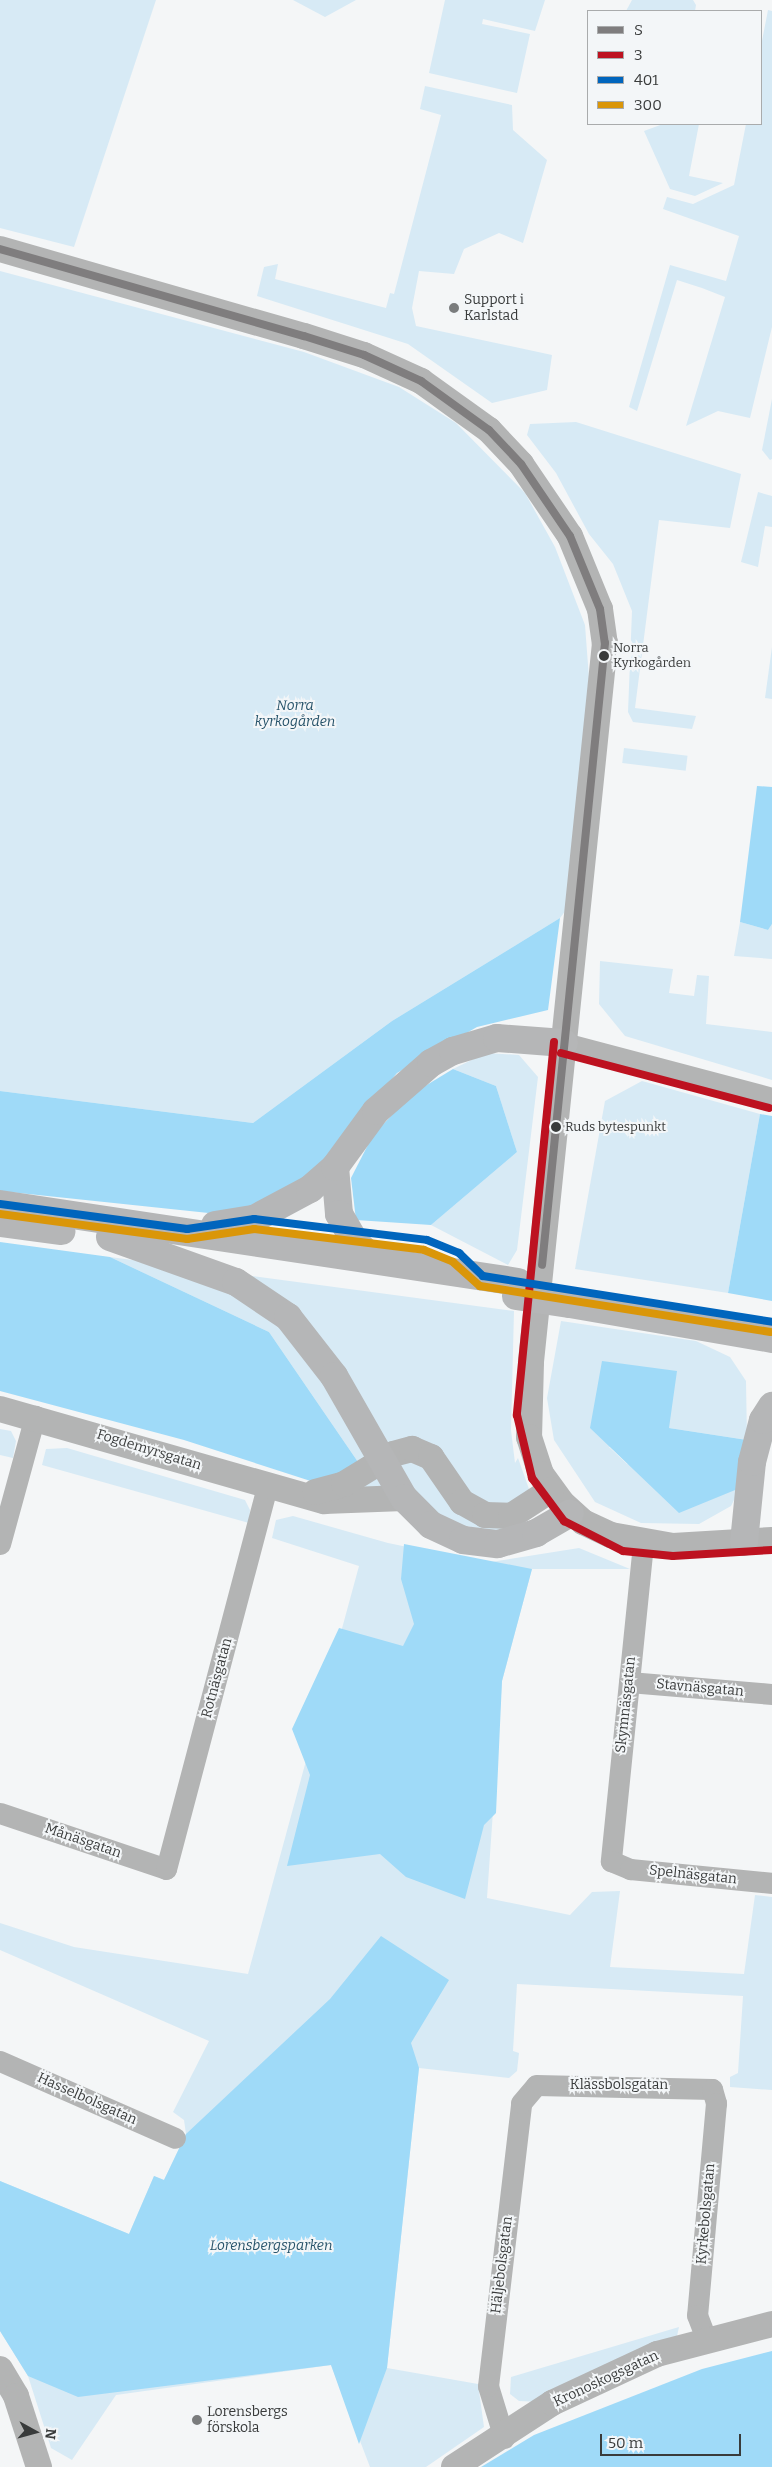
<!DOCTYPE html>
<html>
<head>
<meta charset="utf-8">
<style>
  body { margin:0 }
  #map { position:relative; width:772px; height:2467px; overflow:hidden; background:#f4f6f7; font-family:Bitter,serif }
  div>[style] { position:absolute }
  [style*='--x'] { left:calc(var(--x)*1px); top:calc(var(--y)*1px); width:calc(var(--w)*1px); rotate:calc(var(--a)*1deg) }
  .green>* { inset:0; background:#d7eaf5; transform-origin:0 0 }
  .forest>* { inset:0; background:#9fdaf8 }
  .minor>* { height:21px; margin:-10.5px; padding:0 10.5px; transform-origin:10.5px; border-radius:10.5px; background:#b3b4b4 }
  .tertiary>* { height:26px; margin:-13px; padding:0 13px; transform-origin:13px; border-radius:13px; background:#b3b4b4 }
  .primary>* { height:28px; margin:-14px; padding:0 14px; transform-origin:14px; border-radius:14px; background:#b5b6b7 }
  .primary-bridge>* { height:28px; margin:-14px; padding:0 14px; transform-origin:14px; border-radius:14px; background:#b5b6b7 }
  .bus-1>* { height:8px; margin:-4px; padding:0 4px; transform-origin:4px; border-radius:4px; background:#7f7d7e }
  .bus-2>* { height:8px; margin:-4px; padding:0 4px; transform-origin:4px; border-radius:4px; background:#bd1220 }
  .bus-3>* { height:8px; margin:-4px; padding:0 4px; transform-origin:4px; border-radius:4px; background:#0065bd }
  .bus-4>* { height:8px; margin:-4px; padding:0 4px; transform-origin:4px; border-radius:4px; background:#da9609 }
  .dots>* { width:14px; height:14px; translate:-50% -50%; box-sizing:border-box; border:2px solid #f3f6f8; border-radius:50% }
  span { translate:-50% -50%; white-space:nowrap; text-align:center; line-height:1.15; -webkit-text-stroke:4px #f3f6f8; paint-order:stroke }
  .bus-label { font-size:13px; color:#393b3b }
  .left { translate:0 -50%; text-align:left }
  .poi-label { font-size:14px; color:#393b3b }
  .park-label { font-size:14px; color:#27536a; font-style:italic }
  .street-label { font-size:14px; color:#393b3b }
  .legend { position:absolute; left:587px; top:10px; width:175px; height:115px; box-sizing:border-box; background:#f3f6f8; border:1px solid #a9abac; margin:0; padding:6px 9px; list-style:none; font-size:15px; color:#393b3b }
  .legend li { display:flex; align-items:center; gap:10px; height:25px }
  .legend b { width:25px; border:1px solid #a9abac }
  .north { position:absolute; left:10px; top:2407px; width:50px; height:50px; -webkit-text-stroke:4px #f3f6f8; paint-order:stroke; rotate:97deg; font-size:14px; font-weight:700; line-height:20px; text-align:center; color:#393b3b }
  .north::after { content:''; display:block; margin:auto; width:18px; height:22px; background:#393b3b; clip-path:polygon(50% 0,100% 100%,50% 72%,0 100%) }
  .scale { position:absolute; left:600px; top:2434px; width:141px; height:22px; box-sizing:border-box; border:2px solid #393b3b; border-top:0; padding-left:6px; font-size:15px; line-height:18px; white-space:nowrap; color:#393b3b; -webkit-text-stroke:4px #f3f6f8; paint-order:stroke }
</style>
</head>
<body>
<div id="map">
  <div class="green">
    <div style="clip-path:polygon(0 0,156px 0,74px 247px,0 228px)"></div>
    <div style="clip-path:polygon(293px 0,356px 0,325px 17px)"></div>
    <div style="clip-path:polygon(445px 0,545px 0,535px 31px,483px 19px,482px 24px,530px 34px,517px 93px,429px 73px)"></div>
    <div style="clip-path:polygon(632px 0,693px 0,696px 5px,695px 11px,626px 11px)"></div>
    <div style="clip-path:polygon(768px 10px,772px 11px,772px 327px,750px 418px,718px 411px,686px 426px,725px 297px,702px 288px,677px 280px,637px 411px,629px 407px,670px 265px,726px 281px,739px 236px,663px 209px,667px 197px,693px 204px,734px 185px,746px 124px,761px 124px,761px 46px)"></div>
    <div style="clip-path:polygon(425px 86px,512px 105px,513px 130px,547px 160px,523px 243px,499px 233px,464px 249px,454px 274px,419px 271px,412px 308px,416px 326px,552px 355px,547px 390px,492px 403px,408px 344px,257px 296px,264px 267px,278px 264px,275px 279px,386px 308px,390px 293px,394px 294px,441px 115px,420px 109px)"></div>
    <div style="clip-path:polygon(663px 124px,699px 124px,689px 176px,723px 183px,695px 196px,670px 189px,644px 131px)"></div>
    <div style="clip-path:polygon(0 271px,304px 352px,399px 387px,456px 423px,525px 493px,555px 547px,585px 625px,592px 718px,573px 901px,560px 918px,392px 1021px,253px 1123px,0 1091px)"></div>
    <div style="clip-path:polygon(772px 399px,772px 459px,770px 460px,762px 450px)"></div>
    <div style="clip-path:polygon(576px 422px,741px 474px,730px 528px,659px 520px,635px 708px,696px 716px,692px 729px,633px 722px,628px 712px,632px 611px,613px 564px,589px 534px,556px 473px,527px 435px,530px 424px)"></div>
    <div style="clip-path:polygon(758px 492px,772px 496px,772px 527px,765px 526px,758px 567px,741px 562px)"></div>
    <div style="clip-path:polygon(772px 647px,772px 699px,765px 698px)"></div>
    <div style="left:624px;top:748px;width:64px;height:15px;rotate:7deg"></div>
    <div style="clip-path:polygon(740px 922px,768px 930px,772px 924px,772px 959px,734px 956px)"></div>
    <div style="clip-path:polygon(600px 961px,673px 969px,669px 993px,694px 996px,697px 975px,709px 976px,706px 1024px,772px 1032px,772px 1080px,625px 1036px,599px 1004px)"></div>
    <div style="clip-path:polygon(486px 1053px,519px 1055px,538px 1077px,517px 1250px,508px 1265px,431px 1225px,517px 1152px,496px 1086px,453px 1069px)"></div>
    <div style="clip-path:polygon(642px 1081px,760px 1114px,728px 1293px,575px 1269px,605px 1101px)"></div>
    <div style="clip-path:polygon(110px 1257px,514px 1311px,511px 1430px,515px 1463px,518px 1458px,529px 1489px,514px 1523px,496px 1531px,453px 1524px,323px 1485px,358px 1462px,269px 1332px)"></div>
    <div style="clip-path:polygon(561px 1321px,696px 1341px,730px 1357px,746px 1381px,747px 1440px,669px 1428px,609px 1447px,627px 1464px,740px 1488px,731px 1506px,699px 1524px,641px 1523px,595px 1502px,554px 1440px,547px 1398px)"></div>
    <div style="clip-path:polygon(0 1429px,11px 1431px,16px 1441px,13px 1458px,0 1455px)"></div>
    <div style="clip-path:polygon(67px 1448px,245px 1500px,250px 1510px,249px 1523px,42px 1465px,46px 1449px)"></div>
    <div style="clip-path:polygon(293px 1516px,388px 1543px,485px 1563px,579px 1548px,630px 1569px,532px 1569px,502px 1681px,487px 1898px,570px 1915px,592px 1892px,620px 1891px,610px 1967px,744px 1974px,755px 1895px,772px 1897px,772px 2090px,730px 2087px,730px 2077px,738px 2073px,743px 1996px,517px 1984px,513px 2051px,519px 2053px,517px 2071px,509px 2078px,419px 2068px,387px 2368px,478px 2384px,484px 2427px,426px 2467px,370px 2467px,331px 2365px,116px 2395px,72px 2460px,51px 2448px,28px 2376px,0 2331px,0 2181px,129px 2234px,154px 2176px,164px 2180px,186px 2134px,184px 2120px,173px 2112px,209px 2041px,0 1950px,0 1923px,74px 1947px,248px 1974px,359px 1566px,272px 1538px,276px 1520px)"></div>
    <div style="clip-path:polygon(679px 2327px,677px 2336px,540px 2402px,519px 2401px,510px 2394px,511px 2377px)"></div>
  </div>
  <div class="forest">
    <div style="clip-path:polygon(757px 786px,772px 787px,772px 924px,768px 930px,740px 922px)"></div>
    <div style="clip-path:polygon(560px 918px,548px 1010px,477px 1027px,397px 1073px,274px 1220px,0 1191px,0 1091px,253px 1123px,392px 1021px)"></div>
    <div style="clip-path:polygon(453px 1069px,496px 1086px,517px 1152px,431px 1225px,356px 1220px,351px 1178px,373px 1135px,412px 1094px)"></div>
    <div style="clip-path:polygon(760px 1114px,772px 1116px,772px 1301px,728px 1293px)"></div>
    <div style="clip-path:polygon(0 1242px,110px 1257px,269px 1332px,358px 1462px,323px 1485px,184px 1440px,0 1391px)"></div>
    <div style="clip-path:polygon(602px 1361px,677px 1371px,669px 1428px,747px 1440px,740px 1488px,679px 1513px,590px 1428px)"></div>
    <div style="clip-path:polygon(404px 1544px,532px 1569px,502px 1681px,496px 1813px,484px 1825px,465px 1899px,406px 1877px,380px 1854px,287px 1866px,310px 1775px,292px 1729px,339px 1628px,403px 1646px,414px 1624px,401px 1579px)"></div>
    <div style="clip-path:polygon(381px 1936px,449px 1980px,411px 2043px,419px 2068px,387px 2368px,359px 2444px,331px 2365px,78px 2397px,28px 2376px,0 2331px,0 2181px,129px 2234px,154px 2176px,164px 2180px,186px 2134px,330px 1999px)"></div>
    <div style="clip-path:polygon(772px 2351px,772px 2467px,481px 2467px,534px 2435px,702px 2369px)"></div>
  </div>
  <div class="minor">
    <div style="--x:564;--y:1043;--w:215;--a:14.8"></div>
    <div style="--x:0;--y:1544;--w:133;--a:-74.7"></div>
    <div style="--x:643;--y:1544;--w:319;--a:95.8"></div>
    <div style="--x:611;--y:1861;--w:21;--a:23"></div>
    <div style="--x:630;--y:1869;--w:143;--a:5.6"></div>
    <div style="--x:629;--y:1682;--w:144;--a:4.8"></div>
    <div style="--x:0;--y:1813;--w:175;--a:18.6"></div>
    <div style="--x:166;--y:1869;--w:396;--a:-75.2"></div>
    <div style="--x:0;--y:2061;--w:191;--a:23.7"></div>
    <div style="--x:504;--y:2438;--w:54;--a:-107.1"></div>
    <div style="--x:488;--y:2386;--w:285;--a:-83.3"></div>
    <div style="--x:521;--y:2103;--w:23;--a:-50"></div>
    <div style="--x:536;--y:2085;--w:176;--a:1.3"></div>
    <div style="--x:712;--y:2089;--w:15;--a:74"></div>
    <div style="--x:716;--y:2103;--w:213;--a:95.1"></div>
    <div style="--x:697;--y:2315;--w:26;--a:69"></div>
  </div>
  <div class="tertiary">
    <div style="--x:0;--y:249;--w:316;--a:16"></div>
    <div style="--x:304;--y:336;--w:63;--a:17.6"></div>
    <div style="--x:364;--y:355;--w:63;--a:24.5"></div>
    <div style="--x:421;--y:381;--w:84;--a:35.8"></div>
    <div style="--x:489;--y:430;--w:47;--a:46.7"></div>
    <div style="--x:521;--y:464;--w:87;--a:55.8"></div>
    <div style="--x:570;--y:536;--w:79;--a:67.7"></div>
    <div style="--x:600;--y:609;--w:34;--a:82"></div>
    <div style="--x:605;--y:643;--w:723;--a:95.88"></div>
    <div style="--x:531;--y:1362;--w:75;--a:91.5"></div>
    <div style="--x:529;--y:1437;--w:39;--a:72"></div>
    <div style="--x:541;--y:1474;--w:34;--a:54"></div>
    <div style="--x:561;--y:1502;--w:30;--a:42"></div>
    <div style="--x:583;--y:1522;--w:31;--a:25"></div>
    <div style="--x:611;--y:1535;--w:63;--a:10.1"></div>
    <div style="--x:673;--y:1546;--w:99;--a:-3.5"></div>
    <div style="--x:0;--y:1409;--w:337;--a:15.9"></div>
    <div style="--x:324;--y:1501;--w:80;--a:-2.1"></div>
    <div style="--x:315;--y:1492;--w:30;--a:-15"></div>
    <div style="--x:344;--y:1484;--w:57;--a:-31.5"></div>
    <div style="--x:393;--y:1454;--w:20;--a:-15"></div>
    <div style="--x:412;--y:1449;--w:21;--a:23"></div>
    <div style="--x:431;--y:1457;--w:55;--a:55.4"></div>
    <div style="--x:462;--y:1502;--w:26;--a:29"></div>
    <div style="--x:485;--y:1515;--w:26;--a:2"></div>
    <div style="--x:511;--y:1516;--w:48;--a:-33"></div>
    <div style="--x:0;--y:2369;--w:31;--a:59"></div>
    <div style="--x:16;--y:2396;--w:75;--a:72.1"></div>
    <div style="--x:454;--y:2467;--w:117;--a:-33.1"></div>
    <div style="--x:552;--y:2403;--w:116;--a:-25"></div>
    <div style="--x:657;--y:2354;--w:119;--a:-14.6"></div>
  </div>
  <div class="primary">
    <div style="--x:335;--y:1167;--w:47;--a:85.1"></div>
    <div style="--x:339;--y:1214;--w:32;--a:60"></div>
    <div style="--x:355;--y:1242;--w:23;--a:43"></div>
    <div style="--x:0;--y:1204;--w:524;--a:8.56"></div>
    <div style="--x:0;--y:1223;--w:62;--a:7.5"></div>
    <div style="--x:215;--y:1225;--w:39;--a:-9"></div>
    <div style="--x:254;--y:1219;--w:64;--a:-28.2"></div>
    <div style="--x:310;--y:1189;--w:33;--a:-41"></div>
    <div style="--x:335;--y:1167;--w:69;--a:-53.8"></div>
    <div style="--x:376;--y:1111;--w:73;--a:-41.1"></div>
    <div style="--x:431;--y:1063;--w:25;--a:-29"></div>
    <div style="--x:453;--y:1051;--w:46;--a:-16.5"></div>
    <div style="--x:497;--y:1038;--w:67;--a:4.3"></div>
    <div style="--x:110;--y:1237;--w:134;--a:19.7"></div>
    <div style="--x:236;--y:1282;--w:63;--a:33.9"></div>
    <div style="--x:288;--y:1317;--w:75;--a:52.1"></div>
    <div style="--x:334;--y:1376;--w:141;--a:60.2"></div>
    <div style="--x:404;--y:1498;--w:38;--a:45"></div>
    <div style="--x:431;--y:1525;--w:35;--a:25"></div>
    <div style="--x:463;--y:1540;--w:35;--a:7"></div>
    <div style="--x:498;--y:1544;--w:40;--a:-16"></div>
    <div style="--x:536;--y:1533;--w:39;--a:-30"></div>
    <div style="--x:570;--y:1304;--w:205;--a:9.8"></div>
    <div style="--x:744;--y:1542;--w:80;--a:-84.3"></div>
    <div style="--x:752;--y:1462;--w:43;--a:-75.3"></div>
    <div style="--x:763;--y:1420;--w:17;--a:-57"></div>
  </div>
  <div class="primary-bridge">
    <div style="--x:516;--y:1296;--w:55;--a:8.4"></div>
  </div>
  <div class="bus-1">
    <div style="--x:0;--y:249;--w:316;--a:16"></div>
    <div style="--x:304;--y:336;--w:63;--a:17.6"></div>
    <div style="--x:364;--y:355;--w:63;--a:24.5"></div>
    <div style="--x:421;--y:381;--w:84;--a:35.8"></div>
    <div style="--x:489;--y:430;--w:47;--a:46.7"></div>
    <div style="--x:521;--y:464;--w:87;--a:55.8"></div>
    <div style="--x:570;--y:536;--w:79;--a:67.7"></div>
    <div style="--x:600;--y:609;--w:34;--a:82"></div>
    <div style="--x:605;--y:643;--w:625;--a:95.78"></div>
  </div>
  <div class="bus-2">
    <div style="--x:554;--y:1042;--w:375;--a:95.7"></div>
    <div style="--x:517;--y:1415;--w:65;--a:76.6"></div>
    <div style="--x:532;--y:1478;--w:54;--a:53.3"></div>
    <div style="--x:564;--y:1521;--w:66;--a:27"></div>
    <div style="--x:623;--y:1551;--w:50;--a:5.7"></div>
    <div style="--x:673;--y:1556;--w:99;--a:-3.5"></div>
    <div style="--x:561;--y:1053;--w:215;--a:14.8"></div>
  </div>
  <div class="bus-3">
    <div style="--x:0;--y:1204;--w:189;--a:7.6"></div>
    <div style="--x:187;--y:1229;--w:68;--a:-8.5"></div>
    <div style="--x:254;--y:1219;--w:174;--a:6.9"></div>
    <div style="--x:427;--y:1240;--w:35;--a:22"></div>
    <div style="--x:459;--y:1253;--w:33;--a:44"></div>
    <div style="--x:483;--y:1276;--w:293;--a:9"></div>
  </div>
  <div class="bus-4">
    <div style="--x:0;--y:1214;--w:189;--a:7.6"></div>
    <div style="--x:187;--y:1239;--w:68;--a:-8.5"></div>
    <div style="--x:254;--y:1229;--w:171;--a:7"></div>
    <div style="--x:424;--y:1250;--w:31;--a:22"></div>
    <div style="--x:453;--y:1262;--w:36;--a:42"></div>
    <div style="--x:480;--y:1286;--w:294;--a:9"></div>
  </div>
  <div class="dots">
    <div style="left:454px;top:308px;background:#7a7c7d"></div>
    <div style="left:604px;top:656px;background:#393b3b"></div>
    <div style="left:556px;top:1127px;background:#393b3b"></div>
    <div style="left:197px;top:2420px;background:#7a7c7d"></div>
  </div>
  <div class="bus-label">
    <span class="left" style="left:613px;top:656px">Norra<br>Kyrkogården</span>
    <span class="left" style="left:565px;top:1127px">Ruds bytespunkt</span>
  </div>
  <div class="poi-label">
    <span class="left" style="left:464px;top:308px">Support i<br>Karlstad</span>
    <span class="left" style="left:207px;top:2420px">Lorensbergs<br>förskola</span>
  </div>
  <div class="park-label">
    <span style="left:295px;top:714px">Norra<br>kyrkogården</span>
    <span style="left:271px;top:2246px">Lorensbergsparken</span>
  </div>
  <div class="street-label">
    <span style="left:149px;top:1450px;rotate:17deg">Fogdemyrsgatan</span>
    <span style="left:217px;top:1678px;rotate:-75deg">Rotnäsgatan</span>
    <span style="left:700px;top:1688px;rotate:5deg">Stavnäsgatan</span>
    <span style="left:626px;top:1705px;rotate:-84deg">Skymnäsgatan</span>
    <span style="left:83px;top:1841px;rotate:19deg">Månäsgatan</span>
    <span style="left:693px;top:1875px;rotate:6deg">Spelnäsgatan</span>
    <span style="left:619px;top:2085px">Klässbolsgatan</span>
    <span style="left:87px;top:2099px;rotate:24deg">Hasselbolsgatan</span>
    <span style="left:706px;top:2214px;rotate:-85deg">Kyrkebolsgatan</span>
    <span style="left:502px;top:2265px;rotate:-83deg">Häljebolsgatan</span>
    <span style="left:606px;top:2379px;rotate:-25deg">Kronoskogsgatan</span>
  </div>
  <ul class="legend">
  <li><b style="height:6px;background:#7f7d7e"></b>S</li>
  <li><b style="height:6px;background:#bd1220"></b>3</li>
  <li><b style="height:6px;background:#0065bd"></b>401</li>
  <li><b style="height:6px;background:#da9609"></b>300</li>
  </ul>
  <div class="north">N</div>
  <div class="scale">50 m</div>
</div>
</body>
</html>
